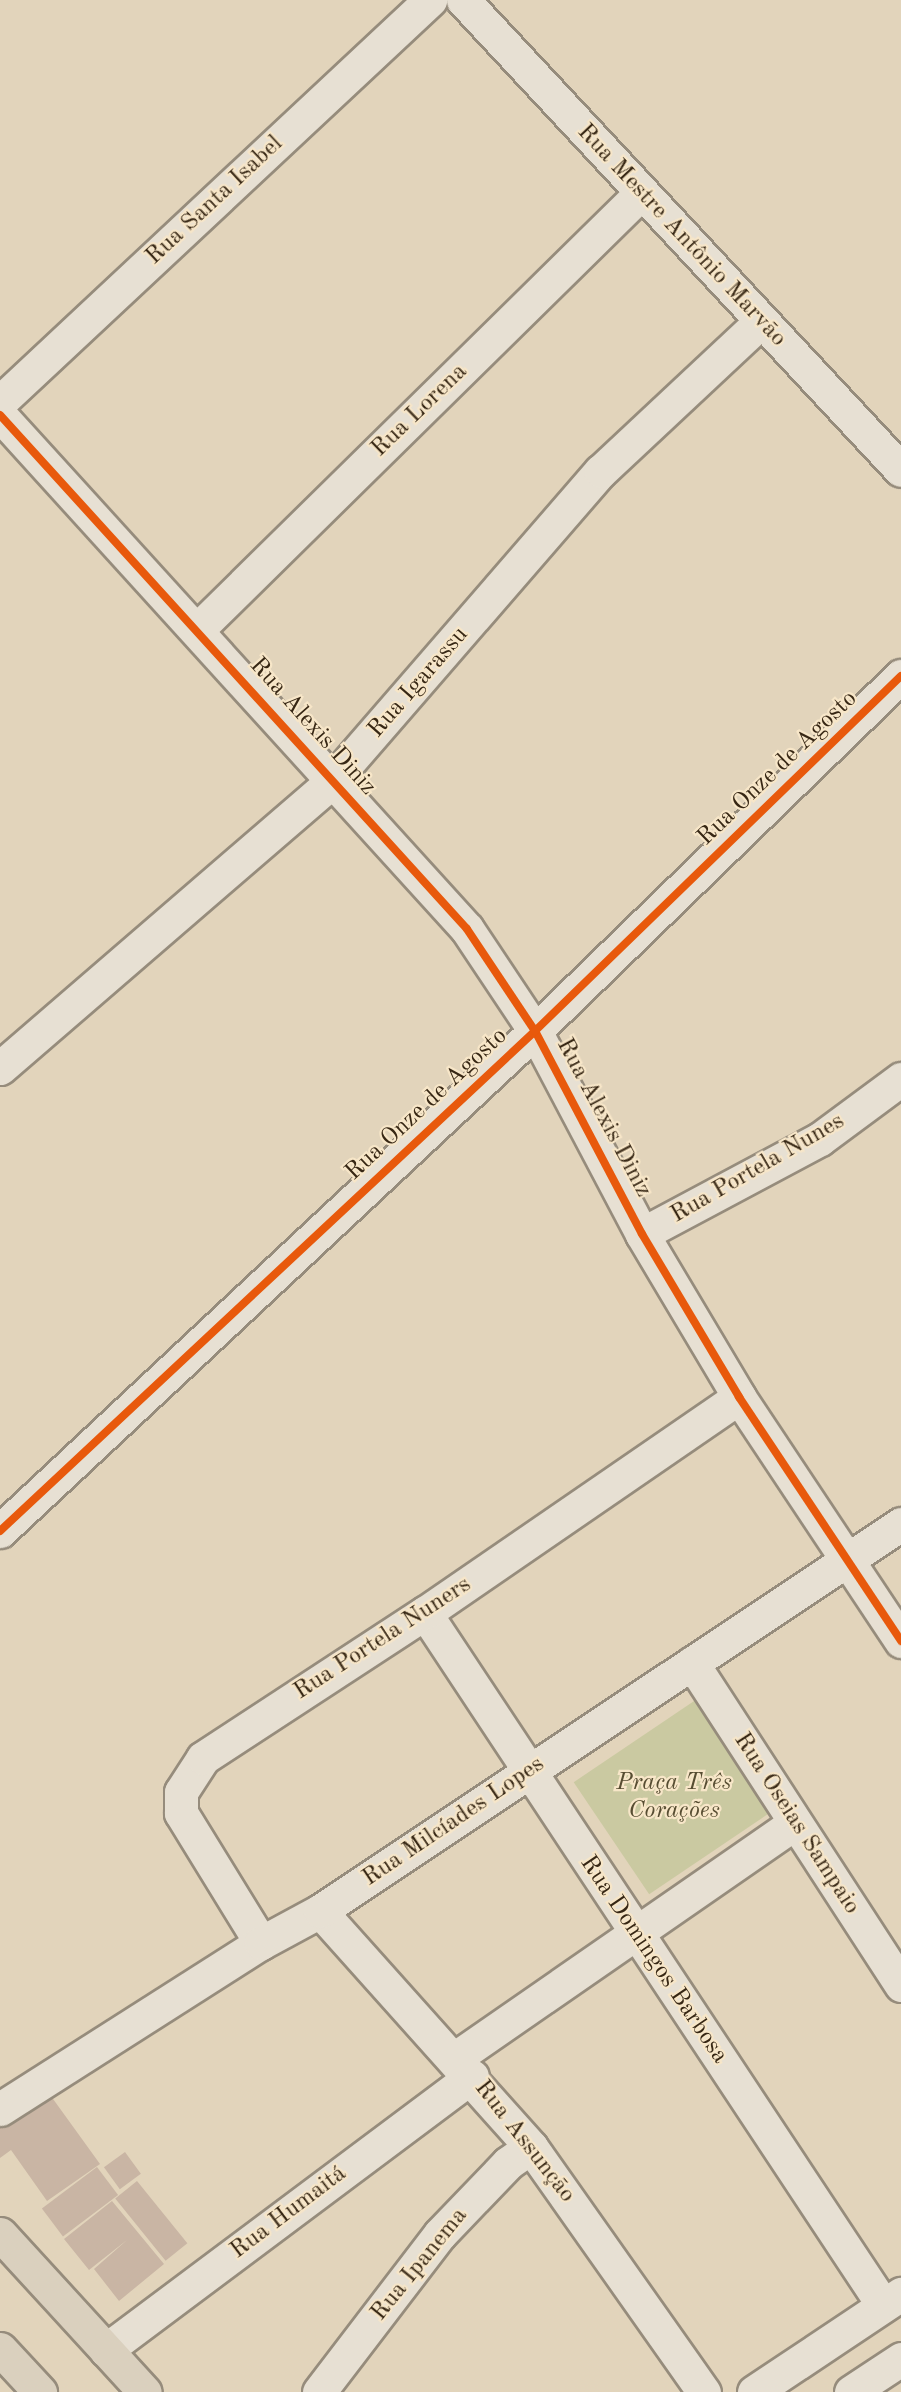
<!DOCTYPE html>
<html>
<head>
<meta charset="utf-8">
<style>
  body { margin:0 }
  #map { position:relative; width:901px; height:2392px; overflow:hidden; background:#e2d4bb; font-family:"Old Standard TT",serif }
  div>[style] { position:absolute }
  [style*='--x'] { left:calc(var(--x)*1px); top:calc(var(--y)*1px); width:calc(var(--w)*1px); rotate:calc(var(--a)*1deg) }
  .green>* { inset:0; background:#cac9a1; transform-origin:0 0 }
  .building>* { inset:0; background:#c9b5a4; transform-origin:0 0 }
  .roads { filter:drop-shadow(2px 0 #968c7c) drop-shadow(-2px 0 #968c7c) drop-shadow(0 2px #968c7c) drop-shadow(0 -2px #968c7c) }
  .street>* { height:33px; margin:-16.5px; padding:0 16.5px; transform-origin:16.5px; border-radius:16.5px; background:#e7e0d3 }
  .secondary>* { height:33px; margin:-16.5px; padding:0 16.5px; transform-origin:16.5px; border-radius:16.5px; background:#e7e0d3 }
  .primary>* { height:33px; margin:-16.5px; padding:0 16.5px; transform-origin:16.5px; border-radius:16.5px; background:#dad0be }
  .cycleway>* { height:8px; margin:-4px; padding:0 4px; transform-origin:4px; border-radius:4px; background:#e8590c }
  span { translate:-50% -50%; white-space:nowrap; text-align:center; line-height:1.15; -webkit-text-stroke:4.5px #f7e6c8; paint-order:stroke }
  .street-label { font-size:24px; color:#372714 }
  .park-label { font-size:24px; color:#574d32; font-style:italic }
</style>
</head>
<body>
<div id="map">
  <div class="green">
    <div style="left:703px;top:1695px;width:135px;height:156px;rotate:56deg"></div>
  </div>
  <div class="building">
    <div style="clip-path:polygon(48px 2092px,100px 2164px,47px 2201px,11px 2150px,0 2158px,0 2126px)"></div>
    <div style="left:125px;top:2152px;width:27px;height:26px;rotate:54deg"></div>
    <div style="left:97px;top:2167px;width:35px;height:69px;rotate:53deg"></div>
    <div style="left:137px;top:2181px;width:80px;height:28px;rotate:51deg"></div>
    <div style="clip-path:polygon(112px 2201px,164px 2264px,119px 2301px,94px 2269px,127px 2240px,89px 2270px,64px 2239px)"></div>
  </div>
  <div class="roads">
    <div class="street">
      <div style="--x:463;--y:0;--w:642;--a:47.02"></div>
      <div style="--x:0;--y:402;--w:589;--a:-43.07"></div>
      <div style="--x:0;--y:415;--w:694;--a:47.74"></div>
      <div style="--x:467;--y:929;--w:123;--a:56.3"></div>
      <div style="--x:535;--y:1031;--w:229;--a:62.2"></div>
      <div style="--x:642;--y:1234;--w:190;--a:59.2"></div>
      <div style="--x:739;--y:1397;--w:293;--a:56.4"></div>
      <div style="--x:198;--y:629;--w:622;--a:-44.54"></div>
      <div style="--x:0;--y:1068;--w:439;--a:-40.8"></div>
      <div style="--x:332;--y:781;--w:410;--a:-49.1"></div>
      <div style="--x:601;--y:471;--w:218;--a:-43.1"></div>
      <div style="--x:642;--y:1234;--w:202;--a:-28.1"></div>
      <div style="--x:820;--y:1139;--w:101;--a:-36.5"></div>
      <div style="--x:0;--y:1531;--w:732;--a:-43.06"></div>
      <div style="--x:535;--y:1031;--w:510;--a:-44.13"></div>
      <div style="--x:425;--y:1613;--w:830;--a:56.5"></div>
      <div style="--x:692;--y:1663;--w:384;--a:57"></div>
      <div style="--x:320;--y:1911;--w:317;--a:48.2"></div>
      <div style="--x:531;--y:2147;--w:300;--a:54.8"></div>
      <div style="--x:261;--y:1943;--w:153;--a:-121.6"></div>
      <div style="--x:181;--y:1813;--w:21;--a:-90"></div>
      <div style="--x:181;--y:1792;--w:40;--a:-57.1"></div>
      <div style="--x:203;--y:1758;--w:265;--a:-33.2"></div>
      <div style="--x:425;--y:1613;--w:381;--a:-34.5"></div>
      <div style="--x:454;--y:2059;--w:413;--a:-34.7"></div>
      <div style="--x:0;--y:2109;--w:309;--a:-32.5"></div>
      <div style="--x:261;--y:1943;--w:67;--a:-28.5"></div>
      <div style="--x:320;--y:1911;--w:698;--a:-33.67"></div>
      <div style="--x:106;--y:2350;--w:457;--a:-36.8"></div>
      <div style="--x:319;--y:2392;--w:199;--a:-52.6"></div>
      <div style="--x:440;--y:2234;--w:98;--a:-46.2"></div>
      <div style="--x:508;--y:2163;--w:28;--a:-35"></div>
    </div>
    <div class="secondary">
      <div style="--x:754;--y:2392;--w:177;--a:-33.7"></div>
      <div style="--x:851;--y:2392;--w:60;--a:-33.4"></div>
    </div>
    <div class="primary">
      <div style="--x:0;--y:2234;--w:214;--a:47.5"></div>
      <div style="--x:0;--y:2349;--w:59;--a:47.1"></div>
    </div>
  </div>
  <div class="cycleway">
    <div style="--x:0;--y:415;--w:694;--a:47.74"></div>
    <div style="--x:467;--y:929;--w:123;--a:56.3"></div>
    <div style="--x:535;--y:1031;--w:229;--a:62.2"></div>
    <div style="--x:642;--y:1234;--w:190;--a:59.2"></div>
    <div style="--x:739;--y:1397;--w:293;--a:56.4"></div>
    <div style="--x:0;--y:1531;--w:732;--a:-43.06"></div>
    <div style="--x:535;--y:1031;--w:510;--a:-44.13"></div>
  </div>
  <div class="street-label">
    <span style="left:215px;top:201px;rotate:-43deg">Rua Santa Isabel</span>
    <span style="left:681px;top:236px;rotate:47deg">Rua Mestre Antônio Marvão</span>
    <span style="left:420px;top:411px;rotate:-44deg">Rua Lorena</span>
    <span style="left:419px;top:683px;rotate:-49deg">Rua Igarassu</span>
    <span style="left:312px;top:727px;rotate:48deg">Rua Alexis Diniz</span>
    <span style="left:778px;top:769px;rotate:-44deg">Rua Onze de Agosto</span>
    <span style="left:427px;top:1105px;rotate:-43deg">Rua Onze de Agosto</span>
    <span style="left:603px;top:1118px;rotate:62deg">Rua Alexis Diniz</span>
    <span style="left:758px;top:1169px;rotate:-30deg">Rua Portela Nunes</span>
    <span style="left:383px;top:1639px;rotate:-33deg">Rua Portela Nuners</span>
    <span style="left:454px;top:1822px;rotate:-34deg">Rua Milcíades Lopes</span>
    <span style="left:796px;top:1824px;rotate:57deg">Rua Oseias Sampaio</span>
    <span style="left:653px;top:1960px;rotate:56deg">Rua Domingos Barbosa</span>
    <span style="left:524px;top:2142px;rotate:52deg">Rua Assunção</span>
    <span style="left:289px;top:2213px;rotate:-37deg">Rua Humaitá</span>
    <span style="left:420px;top:2265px;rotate:-51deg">Rua Ipanema</span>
  </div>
  <div class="park-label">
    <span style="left:674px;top:1798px">Praça Três<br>Corações</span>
  </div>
</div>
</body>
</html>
